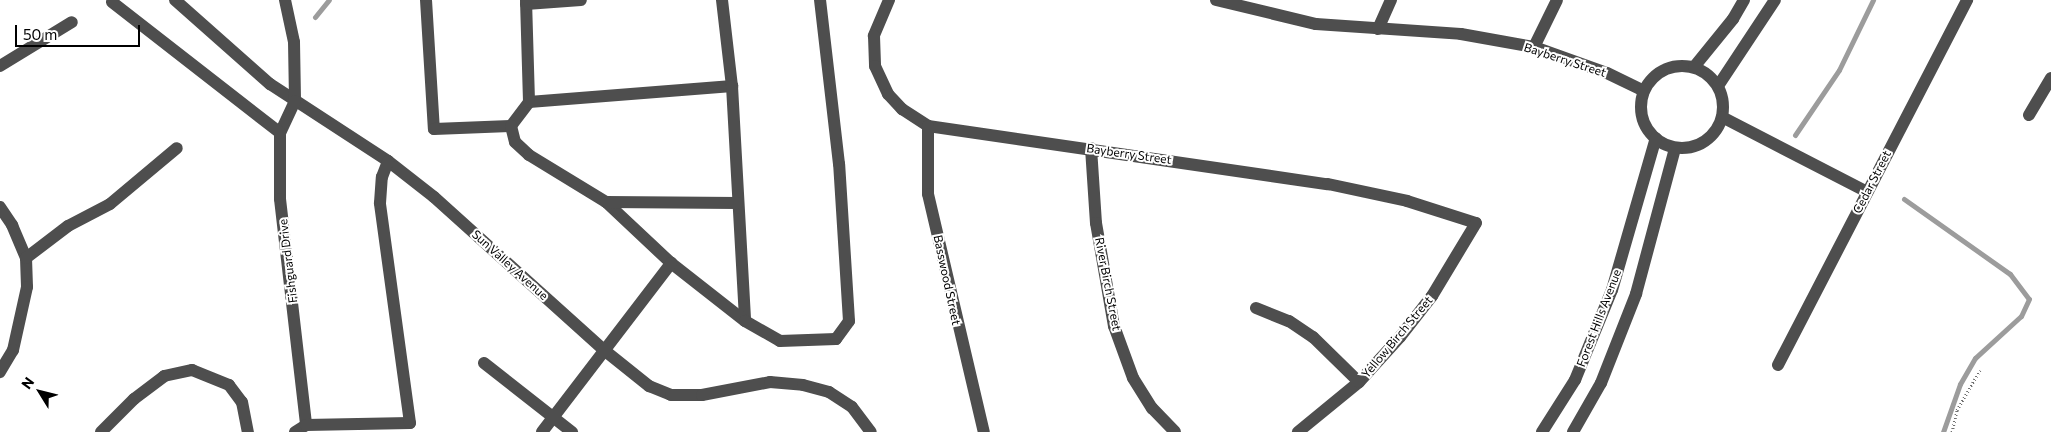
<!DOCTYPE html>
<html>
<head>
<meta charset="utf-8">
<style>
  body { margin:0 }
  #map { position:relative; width:2051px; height:432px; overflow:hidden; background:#fff; font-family:Commissioner,sans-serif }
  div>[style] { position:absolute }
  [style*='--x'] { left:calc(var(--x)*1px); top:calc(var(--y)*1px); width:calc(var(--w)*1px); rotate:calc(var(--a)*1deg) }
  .stream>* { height:5px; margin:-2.5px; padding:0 2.5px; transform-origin:2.5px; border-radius:2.5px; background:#9c9c9c }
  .path>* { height:3px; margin-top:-1.5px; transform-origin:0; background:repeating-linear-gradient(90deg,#707070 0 1px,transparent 0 3.5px) }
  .minor>* { height:12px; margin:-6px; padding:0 6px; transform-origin:6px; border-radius:6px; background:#4e4e4e }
  .minor>.ring { margin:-6px; padding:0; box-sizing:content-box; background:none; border:12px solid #4e4e4e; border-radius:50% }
  span { translate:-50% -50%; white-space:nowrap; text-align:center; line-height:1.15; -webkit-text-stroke:4px #fff; paint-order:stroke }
  .street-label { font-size:12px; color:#000 }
  .north { position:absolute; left:15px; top:367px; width:50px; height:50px; -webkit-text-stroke:4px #fff; paint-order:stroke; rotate:306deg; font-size:14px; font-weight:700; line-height:20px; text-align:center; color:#000 }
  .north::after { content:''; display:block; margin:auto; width:18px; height:22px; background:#000; clip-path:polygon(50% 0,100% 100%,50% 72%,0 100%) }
  .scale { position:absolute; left:15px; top:25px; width:125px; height:22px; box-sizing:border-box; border:2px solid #000; border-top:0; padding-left:6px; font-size:15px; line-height:18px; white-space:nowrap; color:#000; -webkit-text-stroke:4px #fff; paint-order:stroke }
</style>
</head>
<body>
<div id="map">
  <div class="stream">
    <div style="--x:315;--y:17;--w:22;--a:-51"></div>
    <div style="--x:1795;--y:135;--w:78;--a:-55.9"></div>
    <div style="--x:1839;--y:70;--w:78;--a:-64.1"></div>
    <div style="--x:1904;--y:199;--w:130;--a:35.3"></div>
    <div style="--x:2010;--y:274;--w:31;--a:53"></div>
    <div style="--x:2029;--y:299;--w:19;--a:115"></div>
    <div style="--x:2021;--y:316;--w:62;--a:137.6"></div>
    <div style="--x:1975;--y:358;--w:30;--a:120"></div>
    <div style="--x:1960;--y:384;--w:51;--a:109.5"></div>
  </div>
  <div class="path">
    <div style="--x:1952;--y:432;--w:23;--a:-77"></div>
    <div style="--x:1957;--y:410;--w:46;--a:-60.1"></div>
  </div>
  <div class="minor">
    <div style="--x:175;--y:0;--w:127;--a:41.5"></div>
    <div style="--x:270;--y:84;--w:141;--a:33.1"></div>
    <div style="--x:388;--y:161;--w:58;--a:38"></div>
    <div style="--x:434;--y:197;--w:229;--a:42"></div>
    <div style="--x:604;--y:350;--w:58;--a:38.7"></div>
    <div style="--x:649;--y:386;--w:24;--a:22"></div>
    <div style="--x:671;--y:395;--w:31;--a:0"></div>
    <div style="--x:702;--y:395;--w:69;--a:-10.8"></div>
    <div style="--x:770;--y:382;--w:33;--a:5"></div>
    <div style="--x:803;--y:385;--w:27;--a:15"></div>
    <div style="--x:829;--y:392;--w:27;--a:33"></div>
    <div style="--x:852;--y:407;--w:31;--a:53"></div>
    <div style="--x:285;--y:0;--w:43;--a:77.9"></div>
    <div style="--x:294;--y:42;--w:59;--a:89"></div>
    <div style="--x:295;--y:101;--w:35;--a:115"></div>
    <div style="--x:280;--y:133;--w:66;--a:90"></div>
    <div style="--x:280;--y:199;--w:227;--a:83.4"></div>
    <div style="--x:426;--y:0;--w:129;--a:86.5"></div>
    <div style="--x:434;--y:129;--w:77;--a:-2.2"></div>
    <div style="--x:511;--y:126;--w:30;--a:-53"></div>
    <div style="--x:529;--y:102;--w:204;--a:-4.5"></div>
    <div style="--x:526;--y:0;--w:102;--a:88.3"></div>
    <div style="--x:722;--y:0;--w:87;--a:83.4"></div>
    <div style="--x:732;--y:86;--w:235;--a:86.8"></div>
    <div style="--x:889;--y:0;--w:39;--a:113"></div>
    <div style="--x:874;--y:36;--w:30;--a:88"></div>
    <div style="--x:875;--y:66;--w:31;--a:65"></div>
    <div style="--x:888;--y:94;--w:21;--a:47"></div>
    <div style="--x:902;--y:109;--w:31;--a:33"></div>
    <div style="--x:928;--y:126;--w:404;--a:8.3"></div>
    <div style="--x:1328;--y:184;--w:81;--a:12.1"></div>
    <div style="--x:1407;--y:201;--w:72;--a:17.7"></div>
    <div style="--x:1476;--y:223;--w:85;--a:121.1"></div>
    <div style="--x:1432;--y:296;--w:52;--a:128"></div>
    <div style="--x:1400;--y:337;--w:61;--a:132.3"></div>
    <div style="--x:1359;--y:382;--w:79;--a:140.7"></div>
    <div style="--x:1216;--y:0;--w:103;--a:13.5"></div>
    <div style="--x:1316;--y:24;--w:145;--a:3.9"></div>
    <div style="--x:1461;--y:34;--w:74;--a:10.1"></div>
    <div style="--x:1534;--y:47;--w:77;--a:19.6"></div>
    <div style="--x:1607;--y:73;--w:41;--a:25.9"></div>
    <div style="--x:112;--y:2;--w:213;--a:37.9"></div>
    <div style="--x:526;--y:4;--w:55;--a:-4.2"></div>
    <div style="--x:1378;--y:29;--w:32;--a:-66"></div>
    <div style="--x:1534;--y:47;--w:52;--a:-63.9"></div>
    <div class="ring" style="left:1641px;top:66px;width:70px;height:70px"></div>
    <div style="--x:0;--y:66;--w:84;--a:-31.4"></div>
    <div style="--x:1694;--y:67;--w:62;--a:-50.9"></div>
    <div style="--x:1733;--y:19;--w:22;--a:-60"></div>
    <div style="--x:1718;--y:86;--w:103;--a:-56.5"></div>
    <div style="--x:2029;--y:115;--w:43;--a:-59.3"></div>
    <div style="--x:1722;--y:117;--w:163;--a:27.3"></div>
    <div style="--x:511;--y:126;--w:16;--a:76"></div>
    <div style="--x:515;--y:142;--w:19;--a:43"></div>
    <div style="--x:529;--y:155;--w:90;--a:31.4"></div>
    <div style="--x:606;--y:202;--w:89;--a:43.2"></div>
    <div style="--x:671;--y:263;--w:94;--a:38.1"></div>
    <div style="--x:745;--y:321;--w:40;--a:29.7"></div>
    <div style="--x:780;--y:341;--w:56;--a:-2"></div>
    <div style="--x:836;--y:339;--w:22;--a:-54"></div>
    <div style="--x:849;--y:321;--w:157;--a:-93.6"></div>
    <div style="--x:839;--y:164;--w:165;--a:-96.6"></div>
    <div style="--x:928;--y:126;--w:68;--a:90"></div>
    <div style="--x:928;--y:194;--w:244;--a:76.8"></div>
    <div style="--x:1091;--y:148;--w:75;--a:86.2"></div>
    <div style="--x:1096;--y:223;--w:105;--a:80.1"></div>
    <div style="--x:1114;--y:326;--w:55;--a:69.9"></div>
    <div style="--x:1133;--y:378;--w:36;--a:58"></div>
    <div style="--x:1152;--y:408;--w:33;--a:46"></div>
    <div style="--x:606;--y:202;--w:132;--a:0.4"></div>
    <div style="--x:0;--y:207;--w:22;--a:56"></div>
    <div style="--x:12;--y:225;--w:36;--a:67"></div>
    <div style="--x:26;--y:258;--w:29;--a:88"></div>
    <div style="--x:27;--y:287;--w:65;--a:102.5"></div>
    <div style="--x:13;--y:350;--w:26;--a:121"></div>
    <div style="--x:26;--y:258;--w:53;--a:-37.3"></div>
    <div style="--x:68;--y:226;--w:47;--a:-27.6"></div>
    <div style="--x:110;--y:204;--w:87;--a:-39.9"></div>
    <div style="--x:1256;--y:308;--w:35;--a:22"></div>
    <div style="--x:1289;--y:321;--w:29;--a:34"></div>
    <div style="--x:1313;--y:337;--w:64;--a:44.4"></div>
    <div style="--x:484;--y:363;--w:112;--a:38.1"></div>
    <div style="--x:1778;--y:365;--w:411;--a:-62.6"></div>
    <div style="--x:101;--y:432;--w:47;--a:-45"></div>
    <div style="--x:134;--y:399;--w:38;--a:-37"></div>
    <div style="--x:164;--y:376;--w:29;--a:-12"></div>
    <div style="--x:192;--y:370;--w:40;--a:22"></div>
    <div style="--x:229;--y:385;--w:21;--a:53"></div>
    <div style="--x:242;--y:402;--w:31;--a:79"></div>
    <div style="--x:295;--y:432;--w:13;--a:-32"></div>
    <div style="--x:306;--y:425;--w:104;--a:-1.1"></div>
    <div style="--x:410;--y:423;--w:222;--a:-97.8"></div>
    <div style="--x:380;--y:203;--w:26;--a:-86"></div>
    <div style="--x:382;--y:177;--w:17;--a:-69"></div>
    <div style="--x:542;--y:432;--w:213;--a:-52.6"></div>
    <div style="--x:1542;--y:432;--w:62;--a:-57.6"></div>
    <div style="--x:1575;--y:380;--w:97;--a:-67.7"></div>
    <div style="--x:1612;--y:290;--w:158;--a:-73.9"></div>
    <div style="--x:1573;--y:432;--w:56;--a:-60.3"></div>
    <div style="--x:1601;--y:383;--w:96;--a:-68.5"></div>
    <div style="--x:1636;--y:294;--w:151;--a:-75"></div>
  </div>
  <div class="street-label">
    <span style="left:1565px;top:60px;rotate:18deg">Bayberry Street</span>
    <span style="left:1129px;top:154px;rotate:8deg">Bayberry Street</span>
    <span style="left:1872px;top:182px;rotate:-63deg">Cedar Street</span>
    <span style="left:288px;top:261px;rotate:-97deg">Fishguard Drive</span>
    <span style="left:510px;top:265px;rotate:42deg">Sun Valley Avenue</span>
    <span style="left:947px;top:280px;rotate:78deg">Basswood Street</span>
    <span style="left:1108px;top:284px;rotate:79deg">River Birch Street</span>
    <span style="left:1599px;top:318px;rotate:-69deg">Forest Hills Avenue</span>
    <span style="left:1397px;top:337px;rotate:-50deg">Yellow Birch Street</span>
  </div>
  <div class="north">N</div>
  <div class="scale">50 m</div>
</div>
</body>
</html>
